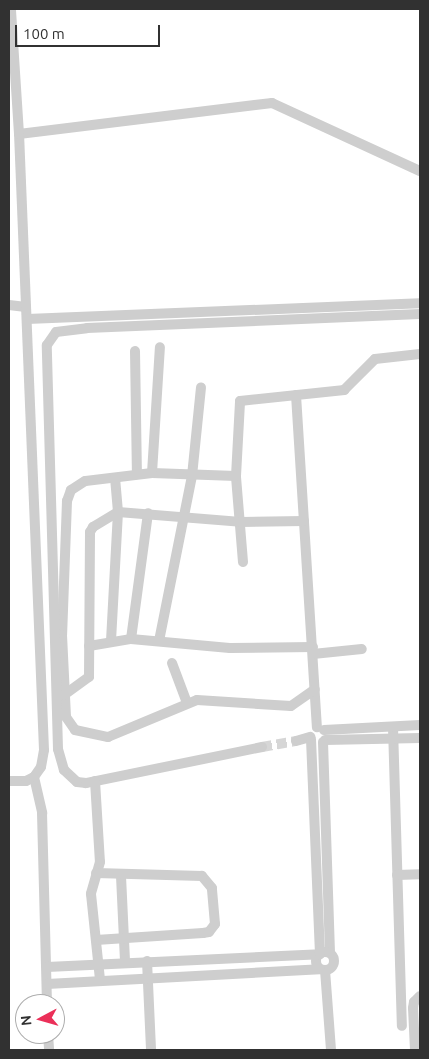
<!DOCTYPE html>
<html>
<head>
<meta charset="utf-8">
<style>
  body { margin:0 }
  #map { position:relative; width:429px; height:1059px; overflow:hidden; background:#fff; font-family:Ubuntu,sans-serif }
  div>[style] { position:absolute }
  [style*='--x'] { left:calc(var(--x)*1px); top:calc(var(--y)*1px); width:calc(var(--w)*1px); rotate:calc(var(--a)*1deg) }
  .minor-tunnel>* { height:10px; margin-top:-5px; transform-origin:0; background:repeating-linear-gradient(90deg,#d6d6d6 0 10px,transparent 0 15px) }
  .minor>* { height:10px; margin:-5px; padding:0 5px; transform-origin:5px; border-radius:5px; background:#cecece }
  .minor>.ring { margin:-5px; padding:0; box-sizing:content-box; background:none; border:10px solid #cecece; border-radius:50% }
  span { translate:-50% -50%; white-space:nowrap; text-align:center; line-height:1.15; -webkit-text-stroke:5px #fff; paint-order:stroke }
  .frame { position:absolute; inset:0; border:10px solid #313131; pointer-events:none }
  .north { position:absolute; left:15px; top:994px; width:50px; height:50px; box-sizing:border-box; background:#fff; border:1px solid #adadad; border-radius:50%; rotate:264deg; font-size:14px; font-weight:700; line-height:20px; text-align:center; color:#313131 }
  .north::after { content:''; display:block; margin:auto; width:18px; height:22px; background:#eb3059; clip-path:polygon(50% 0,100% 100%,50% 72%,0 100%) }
  .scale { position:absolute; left:15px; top:25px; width:145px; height:22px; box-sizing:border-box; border:2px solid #313131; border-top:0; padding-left:6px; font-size:15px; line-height:18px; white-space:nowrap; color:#313131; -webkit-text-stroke:4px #fff; paint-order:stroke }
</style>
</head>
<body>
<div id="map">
  <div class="minor-tunnel">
    <div style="--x:262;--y:747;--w:35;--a:-10"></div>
  </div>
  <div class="minor">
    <div style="--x:19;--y:134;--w:255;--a:-7"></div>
    <div style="--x:272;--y:103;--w:163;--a:24.7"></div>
    <div style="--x:9;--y:305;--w:17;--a:7"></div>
    <div style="--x:27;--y:319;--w:393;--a:-2.3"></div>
    <div style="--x:135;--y:351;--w:123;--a:89.1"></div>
    <div style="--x:296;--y:395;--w:333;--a:86.4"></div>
    <div style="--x:152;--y:473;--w:126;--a:-86.4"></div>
    <div style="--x:236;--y:476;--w:84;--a:-178"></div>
    <div style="--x:152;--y:473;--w:67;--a:173.2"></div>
    <div style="--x:85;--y:481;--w:17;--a:147"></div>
    <div style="--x:71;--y:490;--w:12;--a:110"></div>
    <div style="--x:67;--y:501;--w:134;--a:92.1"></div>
    <div style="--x:62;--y:635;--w:82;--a:87.2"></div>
    <div style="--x:66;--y:717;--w:16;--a:55"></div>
    <div style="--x:75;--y:730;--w:34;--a:12"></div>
    <div style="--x:108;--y:737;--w:96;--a:-22.6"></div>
    <div style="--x:197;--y:700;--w:94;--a:3.7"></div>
    <div style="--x:291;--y:706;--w:29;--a:-35"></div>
    <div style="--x:243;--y:562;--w:86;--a:-94.7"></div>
    <div style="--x:236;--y:476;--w:75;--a:-86.9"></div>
    <div style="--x:240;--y:401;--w:105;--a:-6"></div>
    <div style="--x:344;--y:390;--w:44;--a:-45"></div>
    <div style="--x:375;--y:359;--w:45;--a:-6.3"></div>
    <div style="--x:131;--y:639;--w:127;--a:-82.3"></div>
    <div style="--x:111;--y:641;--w:129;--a:-86.9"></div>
    <div style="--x:118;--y:512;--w:34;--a:-95"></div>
    <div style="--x:159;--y:641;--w:168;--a:-78.7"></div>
    <div style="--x:192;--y:476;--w:89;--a:-84.2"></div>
    <div style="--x:89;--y:646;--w:43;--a:-9.5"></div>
    <div style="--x:131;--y:639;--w:99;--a:5.2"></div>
    <div style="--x:230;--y:648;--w:83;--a:-0.7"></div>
    <div style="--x:313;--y:654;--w:49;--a:-5.8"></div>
    <div style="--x:172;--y:663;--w:43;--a:69.4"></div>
    <div style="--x:64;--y:695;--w:31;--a:-36"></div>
    <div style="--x:89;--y:677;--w:145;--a:-89.6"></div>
    <div style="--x:90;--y:532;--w:6;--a:-59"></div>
    <div style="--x:93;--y:527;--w:29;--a:-31"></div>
    <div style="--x:118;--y:512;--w:123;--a:4.6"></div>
    <div style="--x:241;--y:522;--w:63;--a:-0.9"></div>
    <div style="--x:393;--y:727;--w:299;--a:88.3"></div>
    <div style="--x:324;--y:730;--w:96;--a:-3"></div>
    <div style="--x:325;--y:740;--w:95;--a:-1.2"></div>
    <div style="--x:296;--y:741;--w:15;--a:-16"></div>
    <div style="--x:323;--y:742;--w:211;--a:88.1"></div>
    <div style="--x:262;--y:747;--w:180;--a:168.4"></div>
    <div style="--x:86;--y:783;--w:9;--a:-174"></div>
    <div style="--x:77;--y:782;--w:18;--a:-137"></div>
    <div style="--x:64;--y:770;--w:22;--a:-106"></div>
    <div style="--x:58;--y:749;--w:404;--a:-91.6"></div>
    <div style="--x:47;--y:345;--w:16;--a:-55"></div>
    <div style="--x:56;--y:332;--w:31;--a:-7"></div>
    <div style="--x:87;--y:328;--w:333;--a:-2.4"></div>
    <div style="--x:34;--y:777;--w:37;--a:77"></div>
    <div style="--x:42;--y:813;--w:191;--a:88.5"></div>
    <div style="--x:9;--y:781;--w:17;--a:0"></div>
    <div style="--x:26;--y:781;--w:9;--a:-27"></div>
    <div style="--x:34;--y:777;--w:12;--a:-55"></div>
    <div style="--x:41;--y:767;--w:17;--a:-80"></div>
    <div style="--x:44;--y:750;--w:617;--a:-92.32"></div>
    <div style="--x:19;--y:134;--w:125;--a:-93.7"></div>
    <div style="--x:95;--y:781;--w:81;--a:86.5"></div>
    <div style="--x:100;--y:862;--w:33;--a:106"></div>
    <div style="--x:91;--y:894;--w:86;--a:84"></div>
    <div style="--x:397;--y:875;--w:23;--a:-2"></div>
    <div style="--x:121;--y:876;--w:86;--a:87.3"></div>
    <div style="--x:96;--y:940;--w:107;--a:-3.7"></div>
    <div style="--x:203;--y:933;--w:6;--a:-9"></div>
    <div style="--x:209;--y:932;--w:10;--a:-53"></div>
    <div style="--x:215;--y:924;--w:36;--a:-95"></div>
    <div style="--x:212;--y:888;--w:16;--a:-130"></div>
    <div style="--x:202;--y:876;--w:106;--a:-178.4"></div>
    <div class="ring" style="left:316px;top:952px;width:8px;height:8px"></div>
    <div style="--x:147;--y:961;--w:89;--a:87.4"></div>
    <div style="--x:47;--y:967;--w:273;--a:-2.7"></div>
    <div style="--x:320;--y:954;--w:215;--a:-92.4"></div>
    <div style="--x:325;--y:970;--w:80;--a:85.7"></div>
    <div style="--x:47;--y:984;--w:273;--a:-3.1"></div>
    <div style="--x:48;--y:1034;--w:16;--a:86"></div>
    <div style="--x:415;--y:1050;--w:42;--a:-92.7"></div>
    <div style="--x:413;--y:1008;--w:6;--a:-81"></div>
    <div style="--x:414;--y:1002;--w:8;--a:-45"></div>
  </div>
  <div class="frame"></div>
  <div class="north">N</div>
  <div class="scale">100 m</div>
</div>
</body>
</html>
